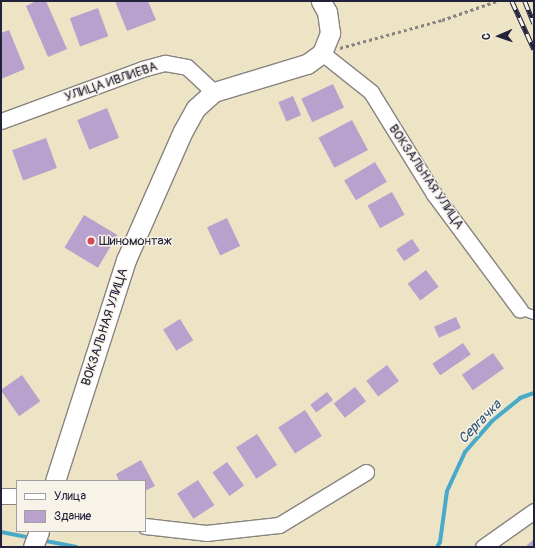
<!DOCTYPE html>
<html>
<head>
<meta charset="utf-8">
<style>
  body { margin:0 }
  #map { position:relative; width:535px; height:548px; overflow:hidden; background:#ede4c6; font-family:Pangolin,sans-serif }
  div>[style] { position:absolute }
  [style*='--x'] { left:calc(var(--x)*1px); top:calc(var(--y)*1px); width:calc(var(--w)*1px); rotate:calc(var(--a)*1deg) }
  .stream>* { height:4px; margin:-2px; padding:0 2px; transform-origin:2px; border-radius:2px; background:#48aac8 }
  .building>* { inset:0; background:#b9a1ce; transform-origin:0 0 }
  .path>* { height:2.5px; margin-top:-1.25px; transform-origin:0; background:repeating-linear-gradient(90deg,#888380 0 3px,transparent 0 6px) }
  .roads { filter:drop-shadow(1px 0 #888380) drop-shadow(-1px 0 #888380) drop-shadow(0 1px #888380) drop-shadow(0 -1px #888380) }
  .service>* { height:8px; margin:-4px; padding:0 4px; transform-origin:4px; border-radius:4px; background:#fff }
  .minor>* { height:15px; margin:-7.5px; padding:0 7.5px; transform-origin:7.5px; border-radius:7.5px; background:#fff }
  .tertiary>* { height:19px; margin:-9.5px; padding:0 9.5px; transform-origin:9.5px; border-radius:9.5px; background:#fff }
  .rail>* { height:4.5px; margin-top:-2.25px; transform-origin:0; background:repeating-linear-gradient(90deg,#f7f3e8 0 9px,#22223b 0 18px); box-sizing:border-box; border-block:1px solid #22223b }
  .dots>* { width:11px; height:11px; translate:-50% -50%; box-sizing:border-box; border:2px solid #f7f3e8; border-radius:50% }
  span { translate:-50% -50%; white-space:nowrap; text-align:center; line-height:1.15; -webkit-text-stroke:3px #f7f3e8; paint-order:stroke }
  .street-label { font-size:13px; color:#22223b }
  .poi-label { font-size:13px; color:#22223b }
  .left { translate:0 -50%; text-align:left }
  .water-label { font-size:14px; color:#315873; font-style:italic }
  .frame { position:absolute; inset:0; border:2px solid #22223b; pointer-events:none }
  .legend { position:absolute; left:16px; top:480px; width:130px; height:52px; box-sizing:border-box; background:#f7f3e8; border:1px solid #a29fa3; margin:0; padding:5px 7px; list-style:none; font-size:12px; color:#22223b }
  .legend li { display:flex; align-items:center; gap:8px; height:20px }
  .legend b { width:20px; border:1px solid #a29fa3 }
  .north { position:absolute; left:479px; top:16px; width:40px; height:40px; -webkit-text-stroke:3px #f7f3e8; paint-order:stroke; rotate:268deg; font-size:11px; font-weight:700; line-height:16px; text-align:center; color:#22223b }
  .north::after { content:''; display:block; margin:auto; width:14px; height:18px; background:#22223b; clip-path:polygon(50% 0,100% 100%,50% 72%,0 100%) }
</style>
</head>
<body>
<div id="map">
  <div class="stream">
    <div style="--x:1;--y:532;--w:32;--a:11"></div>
    <div style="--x:41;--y:540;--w:36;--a:11"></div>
    <div style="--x:437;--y:547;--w:6;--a:-59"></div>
    <div style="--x:440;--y:542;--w:51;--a:-82.2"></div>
    <div style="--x:447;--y:491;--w:43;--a:-65.2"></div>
    <div style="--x:465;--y:452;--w:41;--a:-48.9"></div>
    <div style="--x:492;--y:421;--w:36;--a:-39"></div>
    <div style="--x:520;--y:398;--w:15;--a:-20"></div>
  </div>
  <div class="building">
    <div style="clip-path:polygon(36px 1px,46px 1px,67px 49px,48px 57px,26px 6px)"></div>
    <div style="clip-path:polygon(115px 1px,148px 1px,156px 20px,127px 31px)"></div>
    <div style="left:98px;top:8px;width:30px;height:30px;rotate:70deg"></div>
    <div style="clip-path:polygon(9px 30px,25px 69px,1px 79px,1px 33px)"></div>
    <div style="left:333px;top:84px;width:26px;height:35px;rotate:65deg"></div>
    <div style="left:293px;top:96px;width:21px;height:16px;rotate:67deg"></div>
    <div style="left:107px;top:108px;width:32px;height:32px;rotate:68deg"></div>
    <div style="left:352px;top:120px;width:34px;height:38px;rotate:62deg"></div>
    <div style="left:46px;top:138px;width:32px;height:36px;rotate:70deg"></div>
    <div style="left:375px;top:162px;width:23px;height:36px;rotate:59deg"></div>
    <div style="left:392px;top:192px;width:26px;height:28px;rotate:61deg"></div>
    <div style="left:84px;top:215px;width:39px;height:38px;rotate:31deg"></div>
    <div style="left:227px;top:218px;width:31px;height:22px;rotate:65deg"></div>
    <div style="left:412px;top:239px;width:14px;height:19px;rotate:56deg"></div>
    <div style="left:426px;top:270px;width:21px;height:23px;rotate:53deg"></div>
    <div style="left:456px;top:317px;width:12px;height:24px;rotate:66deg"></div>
    <div style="left:180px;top:319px;width:25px;height:20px;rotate:58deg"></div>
    <div style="left:463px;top:343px;width:14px;height:37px;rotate:56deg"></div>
    <div style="left:493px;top:353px;width:19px;height:38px;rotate:55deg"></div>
    <div style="left:387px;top:365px;width:20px;height:26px;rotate:53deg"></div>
    <div style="left:22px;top:375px;width:32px;height:26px;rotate:55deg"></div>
    <div style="left:355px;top:387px;width:18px;height:27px;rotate:52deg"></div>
    <div style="left:327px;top:392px;width:10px;height:21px;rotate:53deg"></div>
    <div style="left:305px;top:410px;width:31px;height:32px;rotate:57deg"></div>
    <div style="left:257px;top:434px;width:37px;height:25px;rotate:57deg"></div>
    <div style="clip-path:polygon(141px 460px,155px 486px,145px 491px,145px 481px,119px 481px,116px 474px)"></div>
    <div style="left:227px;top:462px;width:29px;height:18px;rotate:54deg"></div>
    <div style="left:198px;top:480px;width:30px;height:25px;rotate:57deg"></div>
    <div style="clip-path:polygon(534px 539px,534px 547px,525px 547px)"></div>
  </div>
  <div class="path">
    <div style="--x:340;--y:48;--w:106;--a:-15.4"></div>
    <div style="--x:442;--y:20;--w:58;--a:-19.1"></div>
  </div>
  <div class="roads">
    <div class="service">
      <div style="--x:520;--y:310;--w:15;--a:20"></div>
    </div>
    <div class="minor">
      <div style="--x:322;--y:53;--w:63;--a:38.5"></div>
      <div style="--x:371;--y:92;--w:120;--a:58.3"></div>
      <div style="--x:434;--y:194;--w:144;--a:53.4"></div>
      <div style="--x:1;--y:121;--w:150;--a:-20.2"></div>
      <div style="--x:142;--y:69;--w:24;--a:-15"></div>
      <div style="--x:165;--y:63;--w:22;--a:10"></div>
      <div style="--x:187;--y:67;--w:37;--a:43"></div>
      <div style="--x:1;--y:496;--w:16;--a:0"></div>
      <div style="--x:145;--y:526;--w:61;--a:6.5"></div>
      <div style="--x:206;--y:533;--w:73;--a:-6.3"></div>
      <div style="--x:279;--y:525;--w:102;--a:-31.3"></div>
      <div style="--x:483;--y:547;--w:62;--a:-35.2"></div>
    </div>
    <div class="tertiary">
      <div style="--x:55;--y:481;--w:232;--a:-72.2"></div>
      <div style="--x:126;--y:260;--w:141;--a:-66.2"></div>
      <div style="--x:183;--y:131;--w:26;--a:-61"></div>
      <div style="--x:196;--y:108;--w:24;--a:-42"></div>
      <div style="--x:214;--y:92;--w:97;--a:-16.8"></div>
      <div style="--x:307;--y:64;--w:19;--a:-36"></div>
      <div style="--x:322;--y:53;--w:22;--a:-68"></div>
      <div style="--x:330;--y:33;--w:21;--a:-98"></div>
      <div style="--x:327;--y:12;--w:13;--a:-119"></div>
      <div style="--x:33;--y:547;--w:17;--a:-69"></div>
    </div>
  </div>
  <div class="rail">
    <div style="--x:512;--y:1;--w:53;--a:65.4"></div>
    <div style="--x:525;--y:1;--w:24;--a:68"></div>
  </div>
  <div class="dots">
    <div style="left:91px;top:241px;background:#d1495b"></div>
  </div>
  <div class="street-label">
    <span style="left:111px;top:82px;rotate:-19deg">УЛИЦА ИВЛИЕВА</span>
    <span style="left:426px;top:177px;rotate:56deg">ВОКЗАЛЬНАЯ УЛИЦА</span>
    <span style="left:105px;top:327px;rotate:-72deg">ВОКЗАЛЬНАЯ УЛИЦА</span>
  </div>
  <div class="poi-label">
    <span class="left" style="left:99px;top:241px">Шиномонтаж</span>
  </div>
  <div class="water-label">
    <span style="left:480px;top:422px;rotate:-46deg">Сергачка</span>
  </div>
  <div class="frame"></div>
  <ul class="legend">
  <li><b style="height:5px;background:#fff"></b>Улица</li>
  <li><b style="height:11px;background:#b9a1ce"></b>Здание</li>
  </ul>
  <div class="north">С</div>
</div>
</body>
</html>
